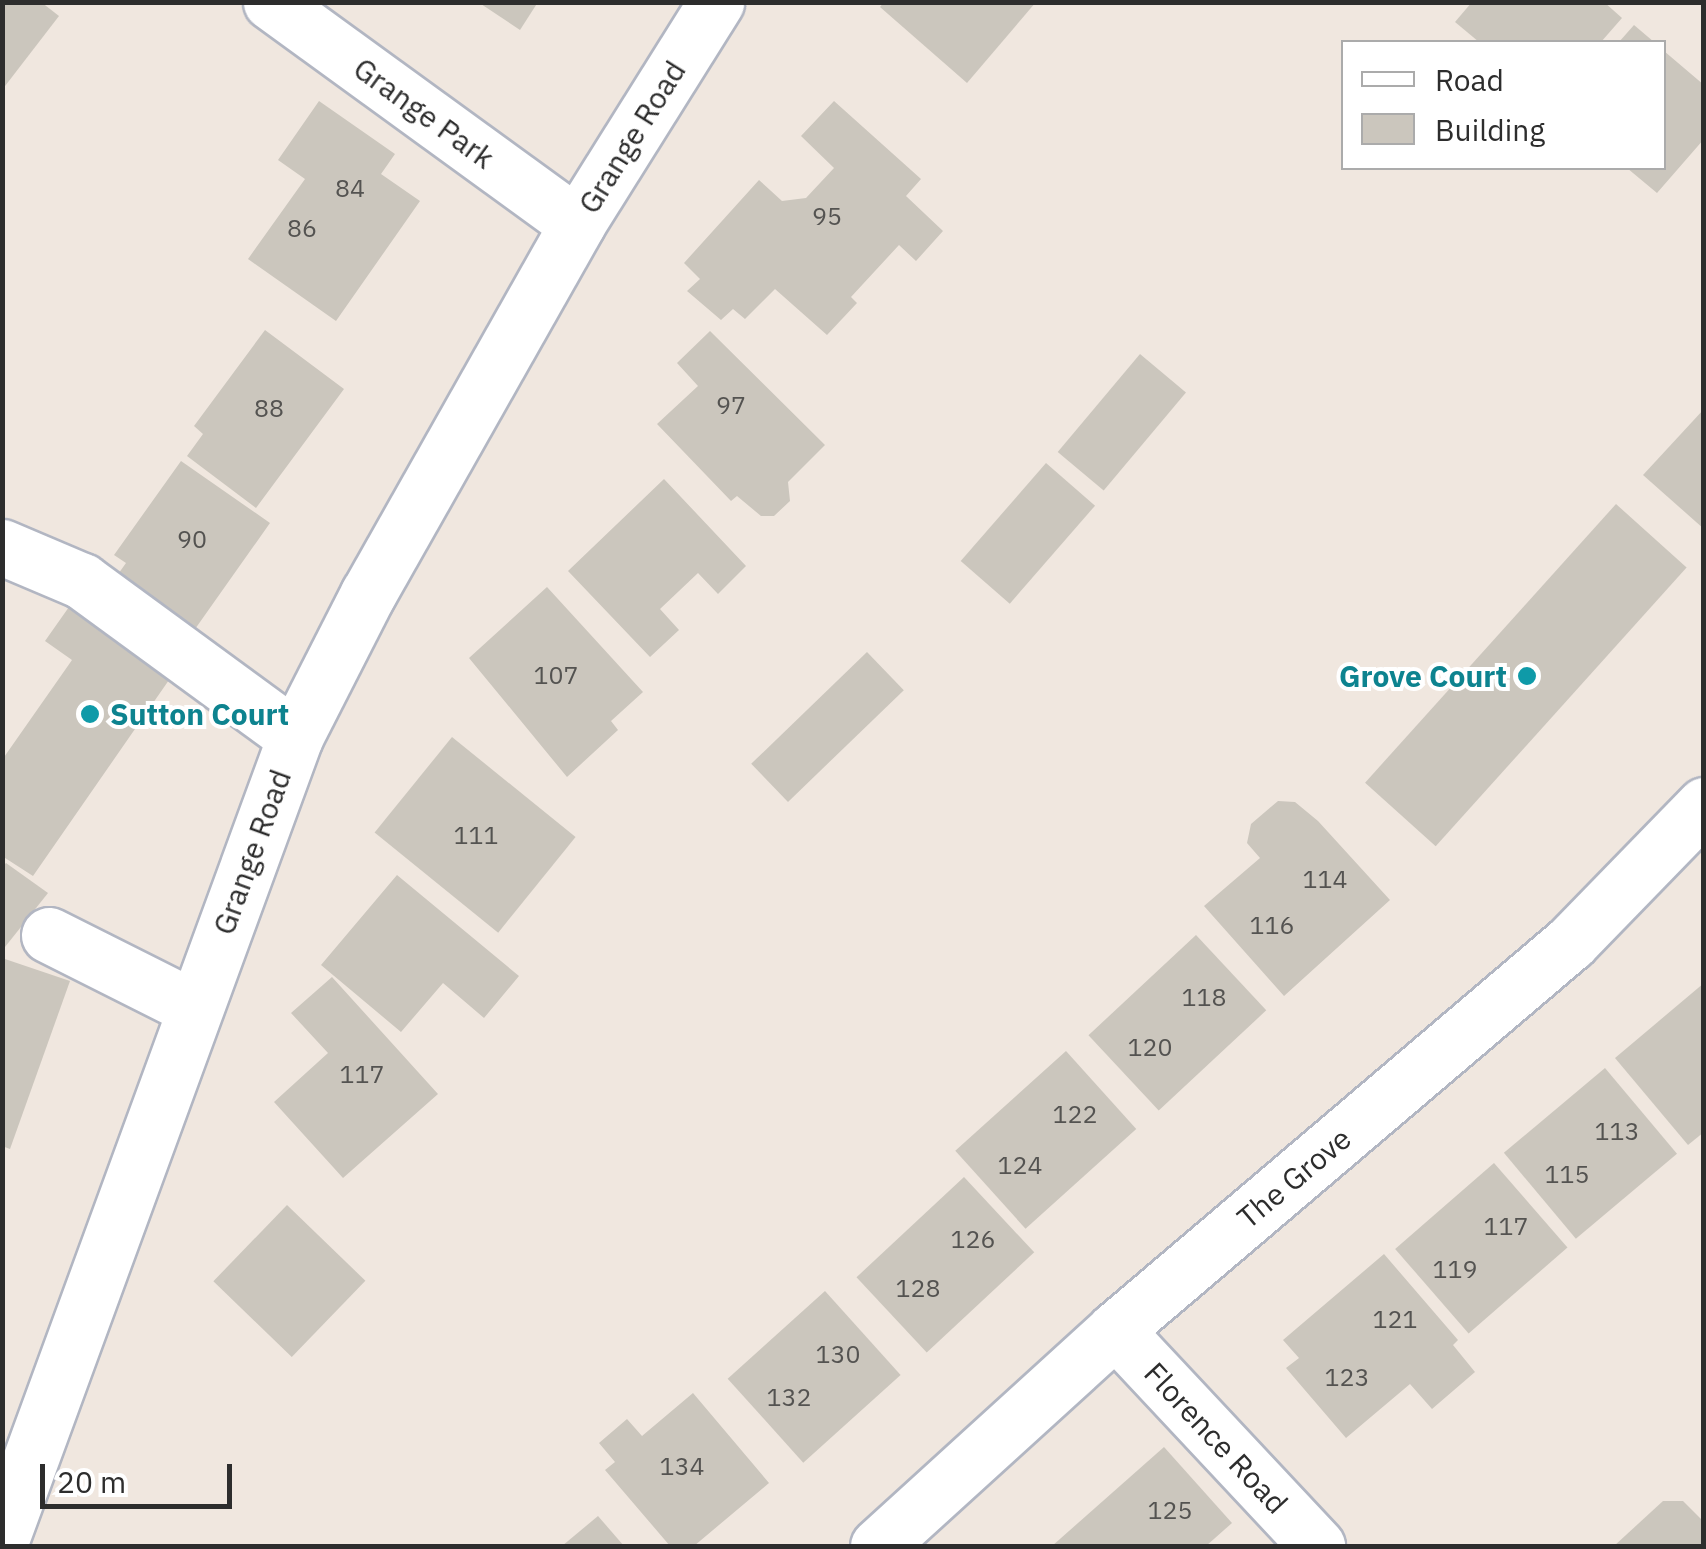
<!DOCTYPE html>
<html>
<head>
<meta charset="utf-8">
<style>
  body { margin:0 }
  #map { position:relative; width:1706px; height:1549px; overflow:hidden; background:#f0e7df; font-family:"IBM Plex Sans",sans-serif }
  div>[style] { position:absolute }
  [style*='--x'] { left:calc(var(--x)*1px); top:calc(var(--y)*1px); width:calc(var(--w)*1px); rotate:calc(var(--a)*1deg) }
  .building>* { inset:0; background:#cbc6bd; transform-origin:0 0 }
  .roads { filter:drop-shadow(2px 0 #b2b6c2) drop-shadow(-2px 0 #b2b6c2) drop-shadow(0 2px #b2b6c2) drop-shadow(0 -2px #b2b6c2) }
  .minor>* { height:55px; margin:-27.5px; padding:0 27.5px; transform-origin:27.5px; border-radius:27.5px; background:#fff }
  .dots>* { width:28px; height:28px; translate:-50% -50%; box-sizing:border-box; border:5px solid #fff; border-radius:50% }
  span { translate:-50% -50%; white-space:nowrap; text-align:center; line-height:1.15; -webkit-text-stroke:8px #fff; paint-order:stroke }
  .number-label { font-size:25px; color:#545351 }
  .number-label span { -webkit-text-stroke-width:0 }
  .street-label { font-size:30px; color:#2d2d2d }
  .culture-label { font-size:30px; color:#0d838f; font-weight:700 }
  .right { translate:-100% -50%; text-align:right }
  .left { translate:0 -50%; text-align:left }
  .frame { position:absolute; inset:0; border:5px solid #2d2d2d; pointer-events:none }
  .legend { position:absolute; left:1341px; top:40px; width:325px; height:130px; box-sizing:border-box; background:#fff; border:2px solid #ababab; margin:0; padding:12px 18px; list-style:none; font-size:30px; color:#2d2d2d }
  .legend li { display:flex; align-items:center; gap:20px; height:50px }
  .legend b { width:50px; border:2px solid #ababab }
  .scale { position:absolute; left:40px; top:1464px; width:192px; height:45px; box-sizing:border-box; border:5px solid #2d2d2d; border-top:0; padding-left:12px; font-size:30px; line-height:35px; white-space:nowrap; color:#2d2d2d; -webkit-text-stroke:8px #fff; paint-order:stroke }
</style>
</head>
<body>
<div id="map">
  <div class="building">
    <div style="clip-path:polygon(2px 2px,41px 2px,59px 16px,2px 90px)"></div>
    <div style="clip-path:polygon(478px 2px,538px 2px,520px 30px)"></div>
    <div style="clip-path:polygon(884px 2px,1036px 2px,967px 83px,880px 7px)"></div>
    <div style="clip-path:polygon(1472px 2px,1604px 2px,1622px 18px,1601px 42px,1479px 42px,1455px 22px)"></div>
    <div style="clip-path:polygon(1634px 25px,1654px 42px,1619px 42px)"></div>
    <div style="clip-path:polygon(1664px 51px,1704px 85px,1704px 139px,1657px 193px,1627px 168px,1664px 168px)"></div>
    <div style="clip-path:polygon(319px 101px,395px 154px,381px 174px,420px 201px,336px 321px,248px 259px,305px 179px,278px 160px)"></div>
    <div style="clip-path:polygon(834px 101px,921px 179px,906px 196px,943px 231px,916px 261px,899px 245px,851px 297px,857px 303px,827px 335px,775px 289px,745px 319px,733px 309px,721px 320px,687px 291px,700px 279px,684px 263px,759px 180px,782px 201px,806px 198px,834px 168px,801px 136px)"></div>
    <div style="clip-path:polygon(265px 330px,344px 389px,256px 508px,187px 456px,203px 434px,194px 426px)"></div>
    <div style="clip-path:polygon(710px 331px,825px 445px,788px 482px,790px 501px,774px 516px,761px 516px,737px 496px,731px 501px,657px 424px,698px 386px,677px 363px)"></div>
    <div style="left:1140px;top:354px;width:60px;height:128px;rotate:40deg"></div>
    <div style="clip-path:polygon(1704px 409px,1704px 529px,1643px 475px)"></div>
    <div style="clip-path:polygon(181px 461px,270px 523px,188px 639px,111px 584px,126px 563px,114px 555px)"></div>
    <div style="left:1046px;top:463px;width:65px;height:130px;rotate:41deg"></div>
    <div style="clip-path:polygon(664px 479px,746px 566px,718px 594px,698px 573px,660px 609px,679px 630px,650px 657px,568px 571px)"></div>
    <div style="left:1616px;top:504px;width:95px;height:375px;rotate:42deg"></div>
    <div style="clip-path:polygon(547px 587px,643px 692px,611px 721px,618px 730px,567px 777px,469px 658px)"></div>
    <div style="clip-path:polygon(76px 597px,178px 667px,33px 876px,2px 856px,2px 760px,72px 660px,45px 641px)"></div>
    <div style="left:867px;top:652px;width:53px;height:161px;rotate:46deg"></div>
    <div style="left:452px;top:737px;width:159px;height:123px;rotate:39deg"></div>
    <div style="clip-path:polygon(1278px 801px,1295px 802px,1318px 821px,1390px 900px,1284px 996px,1204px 906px,1260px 858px,1247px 843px,1251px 824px)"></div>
    <div style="clip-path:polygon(6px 863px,48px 893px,5px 947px,2px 867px)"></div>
    <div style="clip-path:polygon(397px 875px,519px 976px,484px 1018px,443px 983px,401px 1032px,321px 965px)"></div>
    <div style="left:1196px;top:935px;width:103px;height:147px;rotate:47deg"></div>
    <div style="clip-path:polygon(2px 958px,70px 981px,10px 1149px,2px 1146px)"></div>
    <div style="clip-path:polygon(332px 977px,438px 1094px,343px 1178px,274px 1102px,328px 1053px,291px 1013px)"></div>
    <div style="clip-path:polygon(1704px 983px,1704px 1132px,1688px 1145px,1615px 1058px)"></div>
    <div style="left:1066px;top:1051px;width:105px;height:149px;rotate:48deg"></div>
    <div style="left:1605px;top:1068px;width:112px;height:132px;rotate:50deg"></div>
    <div style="left:1494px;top:1163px;width:112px;height:131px;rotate:49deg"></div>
    <div style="left:964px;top:1177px;width:103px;height:147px;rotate:47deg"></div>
    <div style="left:287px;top:1205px;width:109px;height:106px;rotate:44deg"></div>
    <div style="clip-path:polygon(1384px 1254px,1458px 1340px,1453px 1345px,1475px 1372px,1432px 1409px,1410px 1384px,1346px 1438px,1286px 1368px,1299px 1358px,1283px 1340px)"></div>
    <div style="left:825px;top:1291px;width:113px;height:131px;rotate:48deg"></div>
    <div style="clip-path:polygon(693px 1393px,769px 1483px,694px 1546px,670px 1546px,605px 1470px,615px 1462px,599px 1443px,627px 1419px,642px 1436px)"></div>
    <div style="clip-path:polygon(1164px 1447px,1232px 1523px,1206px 1546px,1052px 1546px)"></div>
    <div style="clip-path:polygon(1663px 1501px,1683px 1501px,1704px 1522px,1704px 1546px,1614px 1546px)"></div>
    <div style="clip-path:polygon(598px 1516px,624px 1546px,562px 1546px)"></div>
  </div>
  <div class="roads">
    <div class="minor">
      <div style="--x:271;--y:2;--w:378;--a:36"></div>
      <div style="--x:2;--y:547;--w:87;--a:23"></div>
      <div style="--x:82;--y:581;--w:264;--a:36.2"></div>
      <div style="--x:49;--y:935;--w:162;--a:26.7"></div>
      <div style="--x:1115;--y:1330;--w:296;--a:46.9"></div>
      <div style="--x:2;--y:1537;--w:852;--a:-69.88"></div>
      <div style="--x:295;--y:737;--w:161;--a:-63"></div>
      <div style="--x:368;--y:594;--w:425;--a:-60.5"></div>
      <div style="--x:577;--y:224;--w:262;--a:-57.9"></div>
      <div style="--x:878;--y:1546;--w:321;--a:-42.3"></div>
      <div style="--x:1115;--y:1330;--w:599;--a:-40.39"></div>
      <div style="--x:1571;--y:942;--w:191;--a:-45.8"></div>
    </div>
  </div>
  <div class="dots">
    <div style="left:1527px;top:676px;background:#0f9aa8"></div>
    <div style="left:90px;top:714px;background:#0f9aa8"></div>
  </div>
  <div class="number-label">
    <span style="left:350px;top:188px">84</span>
    <span style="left:827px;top:216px">95</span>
    <span style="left:302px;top:228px">86</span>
    <span style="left:731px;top:405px">97</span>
    <span style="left:269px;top:408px">88</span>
    <span style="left:192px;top:539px">90</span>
    <span style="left:556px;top:675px">107</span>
    <span style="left:476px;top:835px">111</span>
    <span style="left:1325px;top:879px">114</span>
    <span style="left:1272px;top:925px">116</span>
    <span style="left:1204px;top:997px">118</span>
    <span style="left:1150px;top:1047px">120</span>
    <span style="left:362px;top:1074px">117</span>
    <span style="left:1075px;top:1114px">122</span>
    <span style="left:1617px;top:1131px">113</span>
    <span style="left:1020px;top:1165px">124</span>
    <span style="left:1567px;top:1174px">115</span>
    <span style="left:1506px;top:1226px">117</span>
    <span style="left:973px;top:1239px">126</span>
    <span style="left:1455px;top:1269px">119</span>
    <span style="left:918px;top:1288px">128</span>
    <span style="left:1395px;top:1319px">121</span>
    <span style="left:838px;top:1354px">130</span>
    <span style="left:1347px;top:1377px">123</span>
    <span style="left:789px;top:1397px">132</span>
    <span style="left:682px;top:1466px">134</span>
    <span style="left:1170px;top:1510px">125</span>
  </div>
  <div class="street-label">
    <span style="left:424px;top:113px;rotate:36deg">Grange Park</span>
    <span style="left:632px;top:137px;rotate:-58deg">Grange Road</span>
    <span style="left:252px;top:852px;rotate:-70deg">Grange Road</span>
    <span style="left:1294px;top:1178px;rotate:-40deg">The Grove</span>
    <span style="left:1216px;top:1438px;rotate:47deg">Florence Road</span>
  </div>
  <div class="culture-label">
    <span class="right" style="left:1507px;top:676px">Grove Court</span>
    <span class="left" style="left:110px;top:714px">Sutton Court</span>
  </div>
  <div class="frame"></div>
  <ul class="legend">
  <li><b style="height:12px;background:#fff"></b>Road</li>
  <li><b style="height:28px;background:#cbc6bd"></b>Building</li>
  </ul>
  <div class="scale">20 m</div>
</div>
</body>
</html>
